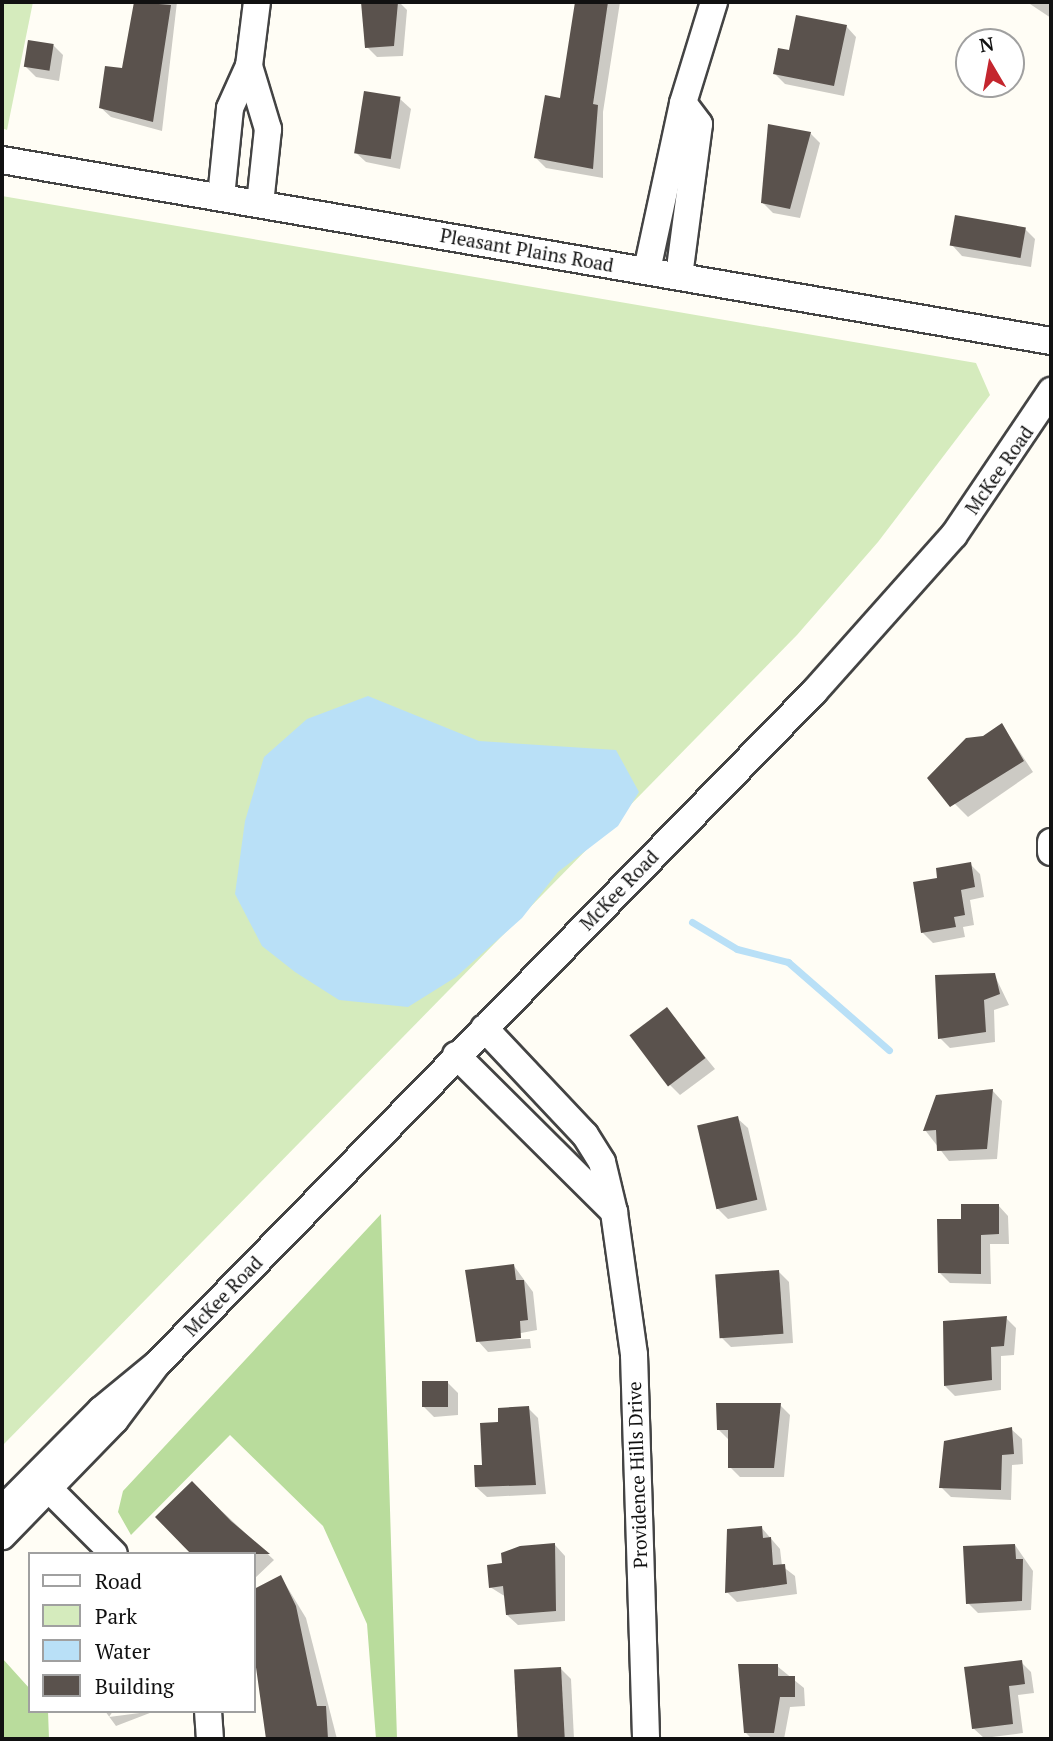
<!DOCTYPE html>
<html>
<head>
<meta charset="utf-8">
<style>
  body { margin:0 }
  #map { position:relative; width:1053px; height:1741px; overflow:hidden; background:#fffdf5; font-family:"PT Serif",serif }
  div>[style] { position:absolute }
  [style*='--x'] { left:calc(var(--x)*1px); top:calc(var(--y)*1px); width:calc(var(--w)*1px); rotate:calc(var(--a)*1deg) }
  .green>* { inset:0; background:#d5ebbd }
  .forest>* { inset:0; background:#b9dc9c }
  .water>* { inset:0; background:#b9e0f7 }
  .shadow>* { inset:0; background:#0003 }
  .stream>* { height:7px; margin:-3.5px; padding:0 3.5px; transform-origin:3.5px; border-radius:3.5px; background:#b9e0f7 }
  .building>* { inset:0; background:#5a524d; transform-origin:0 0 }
  .roads { filter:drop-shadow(2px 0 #444) drop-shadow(-2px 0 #444) drop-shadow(0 2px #444) drop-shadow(0 -2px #444) }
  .minor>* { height:26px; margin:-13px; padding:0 13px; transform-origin:13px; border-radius:13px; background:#fff }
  span { translate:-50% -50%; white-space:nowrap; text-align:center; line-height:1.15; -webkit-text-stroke:7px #fff; paint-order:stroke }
  .street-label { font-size:19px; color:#111 }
  .frame { position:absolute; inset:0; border:4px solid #111; pointer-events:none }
  .legend { position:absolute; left:28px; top:1552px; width:228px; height:161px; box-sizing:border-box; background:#fff; border:2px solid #a0a0a0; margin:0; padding:9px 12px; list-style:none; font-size:21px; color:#111 }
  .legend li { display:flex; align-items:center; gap:14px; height:35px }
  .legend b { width:35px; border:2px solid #a0a0a0 }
  .north { position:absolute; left:955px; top:28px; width:70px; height:70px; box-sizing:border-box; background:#fff; border:2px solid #a0a0a0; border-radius:50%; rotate:350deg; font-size:19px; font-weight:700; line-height:28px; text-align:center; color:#111 }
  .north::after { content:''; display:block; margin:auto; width:24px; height:32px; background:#c4262e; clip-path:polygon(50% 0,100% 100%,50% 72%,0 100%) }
</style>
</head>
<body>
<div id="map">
  <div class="green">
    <div style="clip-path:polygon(2px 2px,33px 2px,7px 130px,2px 128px)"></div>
    <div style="clip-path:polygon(2px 196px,976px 363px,990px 395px,878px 542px,797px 635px,2px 1446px)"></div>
  </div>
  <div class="forest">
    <div style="clip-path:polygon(381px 1214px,397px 1739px,376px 1739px,367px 1624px,323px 1526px,230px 1435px,131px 1535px,118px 1512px,123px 1491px)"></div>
    <div style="clip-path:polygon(2px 1658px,30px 1689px,30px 1711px,48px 1711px,49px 1739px,2px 1739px)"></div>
  </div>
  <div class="water">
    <div style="clip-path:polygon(368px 696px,479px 741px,616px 750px,639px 792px,618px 826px,558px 872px,522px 918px,456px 977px,408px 1007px,339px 1000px,295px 972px,262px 946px,235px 894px,245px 821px,264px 757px,307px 719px)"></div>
  </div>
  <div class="shadow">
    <div style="clip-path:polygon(135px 2px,177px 2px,162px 131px,111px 117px,100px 107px,124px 70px)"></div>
    <div style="clip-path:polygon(363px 2px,399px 2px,407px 10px,403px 56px,377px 57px,367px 47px)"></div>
    <div style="clip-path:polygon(580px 2px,620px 2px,603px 112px,603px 178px,546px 168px,536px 158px,562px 100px)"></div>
    <div style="clip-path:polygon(1027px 2px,1051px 2px,1051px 18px)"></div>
    <div style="clip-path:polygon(846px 26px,856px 37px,844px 96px,785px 84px,775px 74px)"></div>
    <div style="clip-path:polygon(53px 45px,63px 55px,59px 81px,36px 77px,26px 67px)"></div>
    <div style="clip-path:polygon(400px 99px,411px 109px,400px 169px,366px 162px,355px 152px)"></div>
    <div style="clip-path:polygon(810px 133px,820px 143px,800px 218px,773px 213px,763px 203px)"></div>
    <div style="clip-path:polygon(1025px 229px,1035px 239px,1031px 267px,962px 256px,952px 245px)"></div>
    <div style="clip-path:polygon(1002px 725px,1033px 772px,968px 817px,929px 778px)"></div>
    <div style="clip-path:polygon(970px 864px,980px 874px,984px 897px,970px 900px,974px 925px,963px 927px,965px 937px,933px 943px,922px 932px,939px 880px)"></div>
    <div style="clip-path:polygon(994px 974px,1009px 1005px,994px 1010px,995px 1042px,950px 1048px,940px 1038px)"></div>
    <div style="clip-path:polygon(667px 1010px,715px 1069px,680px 1095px,670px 1085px)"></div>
    <div style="clip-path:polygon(992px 1090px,1002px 1101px,997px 1159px,949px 1161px,925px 1130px)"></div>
    <div style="clip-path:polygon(737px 1118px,748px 1128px,767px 1210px,728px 1219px,718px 1209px)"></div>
    <div style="clip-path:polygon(998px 1205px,1008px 1216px,1009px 1244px,990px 1244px,991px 1284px,950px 1283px,940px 1273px,963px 1221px)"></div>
    <div style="clip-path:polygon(514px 1266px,533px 1292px,537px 1330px,484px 1340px,530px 1339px,531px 1348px,488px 1352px,478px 1341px)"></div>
    <div style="clip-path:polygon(779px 1272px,789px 1282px,793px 1343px,731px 1347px,721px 1337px)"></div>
    <div style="clip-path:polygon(1006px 1318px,1016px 1328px,1014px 1355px,1001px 1356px,1001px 1390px,955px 1396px,945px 1386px)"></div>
    <div style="clip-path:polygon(448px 1383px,458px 1393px,458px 1415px,434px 1417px,424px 1407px)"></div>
    <div style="clip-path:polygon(780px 1405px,790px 1415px,784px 1477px,740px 1477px,730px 1467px,729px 1440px,718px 1429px)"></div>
    <div style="clip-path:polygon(528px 1408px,538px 1418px,546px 1494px,487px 1497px,476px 1487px,500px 1424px)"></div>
    <div style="clip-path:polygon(1011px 1429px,1022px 1439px,1023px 1464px,1012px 1465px,1011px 1500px,951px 1497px,941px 1487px)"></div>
    <div style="clip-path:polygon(192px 1483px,274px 1560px,254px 1579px,254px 1554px)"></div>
    <div style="clip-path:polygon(761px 1527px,780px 1549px,782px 1566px,795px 1576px,797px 1594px,737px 1602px,727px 1592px)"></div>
    <div style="clip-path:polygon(555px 1545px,565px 1556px,565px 1621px,518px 1625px,507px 1615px,506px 1597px,490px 1587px,504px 1565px)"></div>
    <div style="clip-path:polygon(1015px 1545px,1033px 1571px,1031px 1610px,978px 1613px,968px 1603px)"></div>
    <div style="clip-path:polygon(281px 1577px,306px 1618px,337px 1739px,268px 1739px,254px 1590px)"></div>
    <div style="clip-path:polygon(1021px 1662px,1031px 1672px,1034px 1693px,1018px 1695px,1023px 1733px,984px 1738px,973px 1728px)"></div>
    <div style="clip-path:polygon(777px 1666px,804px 1688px,805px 1706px,790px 1707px,784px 1739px,752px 1739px,746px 1733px)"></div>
    <div style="clip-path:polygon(561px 1669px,571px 1679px,574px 1739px,519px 1739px,516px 1671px)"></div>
    <div style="clip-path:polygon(105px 1711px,113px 1711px,109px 1717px,155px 1711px,116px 1726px)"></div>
  </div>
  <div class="stream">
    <div style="--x:692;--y:922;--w:52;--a:31"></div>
    <div style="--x:737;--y:949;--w:53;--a:14.3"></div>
    <div style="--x:788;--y:962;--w:134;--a:41.1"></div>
  </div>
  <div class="building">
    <div style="clip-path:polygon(134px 2px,171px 5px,153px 122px,99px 108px,105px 66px,122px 68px)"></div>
    <div style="clip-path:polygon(361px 2px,398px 2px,394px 46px,365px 48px)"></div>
    <div style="clip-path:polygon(575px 2px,608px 2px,593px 104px,598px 105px,593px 169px,534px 158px,545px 95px,560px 98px)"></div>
    <div style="clip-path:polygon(796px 15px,847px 25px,834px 86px,773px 74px,778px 48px,789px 50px)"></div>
    <div style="left:28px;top:40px;width:26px;height:27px;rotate:9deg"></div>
    <div style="left:364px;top:91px;width:37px;height:63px;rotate:9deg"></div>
    <div style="clip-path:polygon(768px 124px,811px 132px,790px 209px,761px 203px)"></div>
    <div style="left:955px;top:215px;width:72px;height:31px;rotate:10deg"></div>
    <div style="clip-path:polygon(1002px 723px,1024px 761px,950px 807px,927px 778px,966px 738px,983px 736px)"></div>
    <div style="clip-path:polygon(971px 862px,975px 887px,961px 890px,965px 915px,954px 917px,956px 927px,921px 933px,913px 882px,937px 878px,936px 868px)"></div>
    <div style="clip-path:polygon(995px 973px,1000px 994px,984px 1000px,986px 1032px,938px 1039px,935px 975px)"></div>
    <div style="left:667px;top:1007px;width:64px;height:47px;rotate:53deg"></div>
    <div style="clip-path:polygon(993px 1089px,987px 1149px,937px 1151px,936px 1130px,923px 1131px,936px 1095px)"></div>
    <div style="left:738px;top:1116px;width:86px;height:42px;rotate:77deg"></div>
    <div style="clip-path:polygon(961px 1204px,999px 1204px,999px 1234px,981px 1235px,981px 1274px,938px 1273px,937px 1219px,961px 1219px)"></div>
    <div style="clip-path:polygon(514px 1264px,516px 1280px,524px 1280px,528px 1320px,520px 1321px,521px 1338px,476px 1342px,465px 1270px)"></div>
    <div style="left:779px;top:1270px;width:64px;height:64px;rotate:86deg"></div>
    <div style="clip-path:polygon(1007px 1316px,1004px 1346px,991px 1347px,992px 1380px,944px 1386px,943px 1321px)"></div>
    <div style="left:422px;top:1381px;width:26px;height:26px"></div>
    <div style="clip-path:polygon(716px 1403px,781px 1403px,774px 1468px,728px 1468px,728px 1430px,717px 1430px)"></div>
    <div style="clip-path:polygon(529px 1406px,536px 1485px,475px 1487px,474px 1465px,482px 1465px,480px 1423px,498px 1422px,498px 1408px)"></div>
    <div style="clip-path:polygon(1012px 1427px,1014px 1454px,1002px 1455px,1001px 1490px,939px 1488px,944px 1441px)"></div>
    <div style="clip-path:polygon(192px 1481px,231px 1521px,270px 1554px,191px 1554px,155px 1517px)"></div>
    <div style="clip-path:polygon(762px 1526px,763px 1538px,771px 1537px,773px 1565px,785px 1564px,787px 1584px,725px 1593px,727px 1529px)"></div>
    <div style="clip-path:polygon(555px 1543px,556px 1611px,506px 1615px,503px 1586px,489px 1588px,487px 1565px,502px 1563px,501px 1553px,520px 1546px)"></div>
    <div style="clip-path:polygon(1015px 1544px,1016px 1559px,1023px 1559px,1022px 1601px,966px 1604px,963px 1546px)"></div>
    <div style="clip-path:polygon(281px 1575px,296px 1606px,317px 1706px,326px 1706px,328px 1739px,266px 1739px,254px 1653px,254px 1589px)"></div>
    <div style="clip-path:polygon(1022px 1660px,1025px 1684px,1009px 1686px,1013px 1724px,972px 1729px,964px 1667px)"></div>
    <div style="clip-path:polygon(738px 1664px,778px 1664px,778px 1676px,795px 1676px,795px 1697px,780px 1697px,774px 1733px,744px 1733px)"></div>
    <div style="left:561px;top:1667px;width:71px;height:47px;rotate:87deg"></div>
  </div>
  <div class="roads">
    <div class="minor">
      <div style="--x:249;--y:66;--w:66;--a:73.2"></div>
      <div style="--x:268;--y:129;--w:75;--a:96.1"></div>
      <div style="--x:2;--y:160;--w:1065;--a:9.79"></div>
      <div style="--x:221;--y:197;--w:89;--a:-84.2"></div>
      <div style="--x:230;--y:108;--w:46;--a:-65.7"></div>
      <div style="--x:249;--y:66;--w:64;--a:-82.9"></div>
      <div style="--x:647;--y:270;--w:171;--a:-77.8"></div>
      <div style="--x:683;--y:103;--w:106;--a:-72.9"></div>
      <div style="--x:679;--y:276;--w:153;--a:-82.5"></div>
      <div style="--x:699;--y:124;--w:26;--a:-127"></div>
      <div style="--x:1051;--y:842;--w:10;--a:90"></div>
      <div style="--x:456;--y:1055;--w:223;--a:44.8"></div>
      <div style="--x:614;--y:1212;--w:51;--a:-103.5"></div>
      <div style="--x:602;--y:1162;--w:32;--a:-122"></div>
      <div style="--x:585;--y:1135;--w:147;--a:-133.3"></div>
      <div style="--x:614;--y:1212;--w:144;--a:82"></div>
      <div style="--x:634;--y:1355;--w:384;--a:88.2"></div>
      <div style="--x:157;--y:1364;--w:940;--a:-45.65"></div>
      <div style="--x:814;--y:692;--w:210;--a:-48.3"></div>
      <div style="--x:954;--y:535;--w:174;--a:-56"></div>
      <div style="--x:48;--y:1488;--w:93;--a:45"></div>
      <div style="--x:2;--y:1510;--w:141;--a:-45.3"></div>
      <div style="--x:101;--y:1410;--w:72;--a:-39.4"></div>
      <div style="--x:157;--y:1364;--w:70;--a:126.9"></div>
      <div style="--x:115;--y:1420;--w:162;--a:134.2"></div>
      <div style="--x:208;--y:1711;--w:28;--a:86"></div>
    </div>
  </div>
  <div class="street-label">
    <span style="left:527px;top:250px;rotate:10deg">Pleasant Plains Road</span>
    <span style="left:999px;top:470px;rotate:-55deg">McKee Road</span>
    <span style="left:619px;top:890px;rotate:-46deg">McKee Road</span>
    <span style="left:223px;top:1296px;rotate:-46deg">McKee Road</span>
    <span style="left:637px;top:1475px;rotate:-92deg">Providence Hills Drive</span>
  </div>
  <div class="frame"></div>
  <ul class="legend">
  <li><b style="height:9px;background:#fff"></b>Road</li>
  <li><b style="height:19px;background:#d5ebbd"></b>Park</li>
  <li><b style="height:19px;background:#b9e0f7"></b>Water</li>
  <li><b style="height:19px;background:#5a524d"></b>Building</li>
  </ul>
  <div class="north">N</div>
</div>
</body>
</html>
